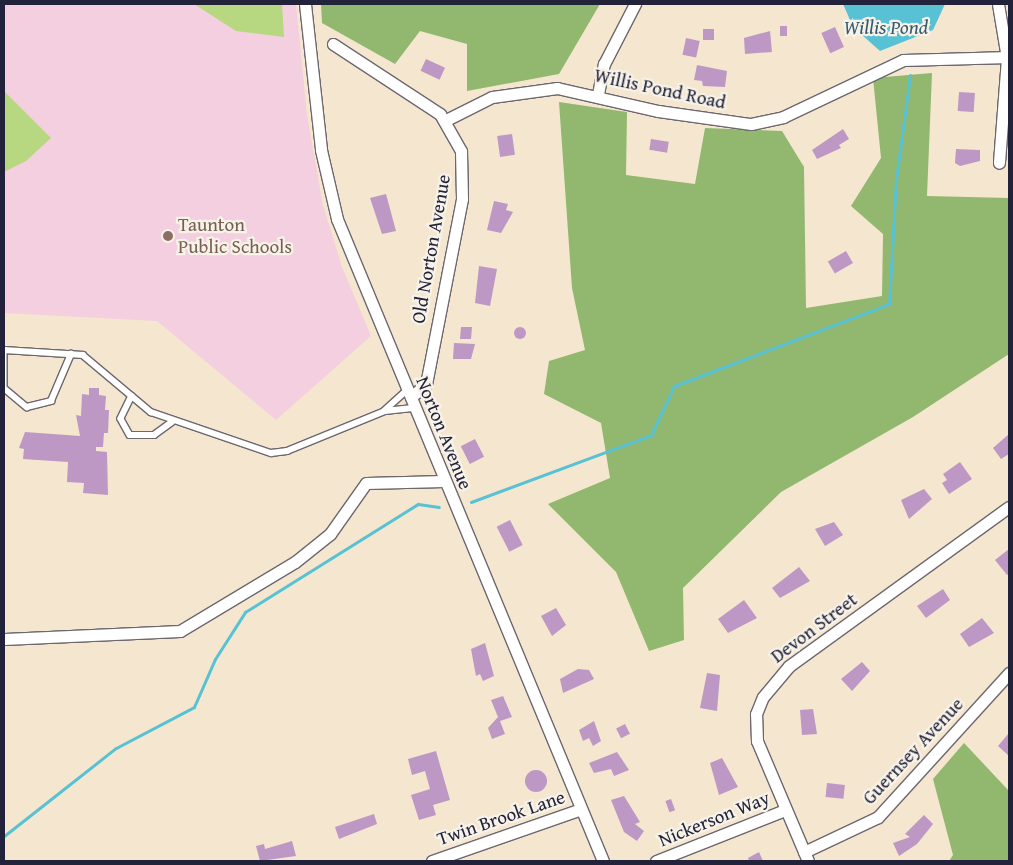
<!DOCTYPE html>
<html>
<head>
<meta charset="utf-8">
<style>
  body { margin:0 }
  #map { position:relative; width:1013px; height:865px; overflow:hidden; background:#f5e6d0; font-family:"Gentium Book Plus",serif }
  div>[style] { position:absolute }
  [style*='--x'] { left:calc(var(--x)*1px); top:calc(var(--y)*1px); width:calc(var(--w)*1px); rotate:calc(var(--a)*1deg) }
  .built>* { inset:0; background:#f3cfdf }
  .green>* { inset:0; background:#b7d880 }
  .forest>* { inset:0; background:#91b86e }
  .water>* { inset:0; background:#58c2d4 }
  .stream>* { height:3px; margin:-1.5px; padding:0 1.5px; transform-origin:1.5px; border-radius:1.5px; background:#58c2d4 }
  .building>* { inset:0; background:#bd98c4; transform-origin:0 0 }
  .round { border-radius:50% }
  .roads { filter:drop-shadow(1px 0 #6c676f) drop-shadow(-1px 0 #6c676f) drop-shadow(0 1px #6c676f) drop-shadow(0 -1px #6c676f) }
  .service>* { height:5.5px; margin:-2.75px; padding:0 2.75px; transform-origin:2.75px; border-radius:2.75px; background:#fff }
  .minor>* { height:11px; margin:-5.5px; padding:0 5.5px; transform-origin:5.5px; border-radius:5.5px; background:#fff }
  .dots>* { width:14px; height:14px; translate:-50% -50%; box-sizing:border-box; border:2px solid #f7f3e8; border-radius:50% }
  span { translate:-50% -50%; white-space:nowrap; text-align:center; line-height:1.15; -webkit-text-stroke:4.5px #f7f3e8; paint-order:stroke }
  .street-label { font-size:19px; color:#22223b }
  .education-label { font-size:19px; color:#785e54 }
  .left { translate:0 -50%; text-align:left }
  .water-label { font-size:20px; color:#355a71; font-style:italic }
  .frame { position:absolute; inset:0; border:5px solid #22223b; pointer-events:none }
</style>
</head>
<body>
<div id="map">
  <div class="built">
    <div style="clip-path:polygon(4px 4px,296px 4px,307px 115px,323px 205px,342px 267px,371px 336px,276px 420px,157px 321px,4px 313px)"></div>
  </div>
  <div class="green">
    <div style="clip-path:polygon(194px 4px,282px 4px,284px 37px,236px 31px)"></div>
    <div style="clip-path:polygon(4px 91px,51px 138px,26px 161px,4px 172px)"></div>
  </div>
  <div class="forest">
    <div style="clip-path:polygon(321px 4px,600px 4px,559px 74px,467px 91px,467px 44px,420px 31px,395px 64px,322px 23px)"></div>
    <div style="clip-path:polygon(932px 73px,927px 196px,1009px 198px,1009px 354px,913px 417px,781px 492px,683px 588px,684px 640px,649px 651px,616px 572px,548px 504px,610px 478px,601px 423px,544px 394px,549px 361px,585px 350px,572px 288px,559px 102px,627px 112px,626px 175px,695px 184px,705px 128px,782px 131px,804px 167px,806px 308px,882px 296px,883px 234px,851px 206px,881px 158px,873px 78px)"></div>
    <div style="clip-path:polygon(964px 743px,1009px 791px,1009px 861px,949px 861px,953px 855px,933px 779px)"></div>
  </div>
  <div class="water">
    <div style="clip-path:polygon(843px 4px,945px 4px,933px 30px,880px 51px,853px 27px)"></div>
  </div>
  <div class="stream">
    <div style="--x:471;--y:502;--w:192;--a:-20.4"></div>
    <div style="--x:651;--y:435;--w:54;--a:-64.9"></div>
    <div style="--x:674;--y:386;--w:230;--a:-20.9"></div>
    <div style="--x:889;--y:304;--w:125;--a:-86.8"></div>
    <div style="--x:896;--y:179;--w:105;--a:-82.3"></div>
    <div style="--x:4;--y:836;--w:142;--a:-38.2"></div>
    <div style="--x:116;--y:748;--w:88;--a:-27.7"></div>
    <div style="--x:194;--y:707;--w:52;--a:-66.4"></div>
    <div style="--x:215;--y:659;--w:56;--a:-57.4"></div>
    <div style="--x:245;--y:612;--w:204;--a:-32"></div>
    <div style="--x:418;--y:504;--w:21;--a:8"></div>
  </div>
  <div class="building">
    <div style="left:780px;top:26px;width:7px;height:10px"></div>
    <div style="left:835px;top:27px;width:22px;height:15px;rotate:66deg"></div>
    <div style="left:703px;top:29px;width:11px;height:11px"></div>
    <div style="clip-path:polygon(770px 31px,772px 52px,745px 54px,744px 38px)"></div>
    <div style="left:686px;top:38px;width:14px;height:17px;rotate:12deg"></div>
    <div style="left:426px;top:59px;width:21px;height:13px;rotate:25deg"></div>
    <div style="clip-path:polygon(697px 65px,727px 71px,725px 87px,703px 86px,702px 81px,694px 80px)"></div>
    <div style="left:959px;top:92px;width:16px;height:19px;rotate:4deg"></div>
    <div style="clip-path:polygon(843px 129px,849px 139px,839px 145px,841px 148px,817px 159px,812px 150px)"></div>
    <div style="left:512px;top:134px;width:21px;height:15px;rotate:82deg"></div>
    <div style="left:651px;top:139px;width:18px;height:11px;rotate:9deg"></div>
    <div style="clip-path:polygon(956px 149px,980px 150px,980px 161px,960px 166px,955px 163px)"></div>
    <div style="clip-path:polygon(386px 194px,396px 231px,382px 234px,370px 198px)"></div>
    <div style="clip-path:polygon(494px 201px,508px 204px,506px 210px,513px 212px,501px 233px,487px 230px)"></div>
    <div style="left:846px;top:251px;width:14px;height:21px;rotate:60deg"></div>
    <div style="clip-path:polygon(479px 266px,497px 269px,490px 306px,475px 303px)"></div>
    <div class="round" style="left:514px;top:327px;width:12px;height:12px"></div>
    <div style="clip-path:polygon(461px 327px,472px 327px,471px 339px,460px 339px)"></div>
    <div style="clip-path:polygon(454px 343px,475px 344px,471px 359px,453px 359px)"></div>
    <div style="clip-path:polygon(89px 388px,99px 388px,99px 395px,106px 396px,105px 410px,109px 410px,108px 433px,104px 433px,103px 447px,96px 447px,96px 451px,107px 452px,108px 495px,83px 493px,84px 483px,67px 482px,68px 462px,23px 459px,24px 449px,19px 448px,25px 432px,80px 436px,76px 415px,81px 416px,82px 394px,89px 395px)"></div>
    <div style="clip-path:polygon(1009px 434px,1009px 454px,1001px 459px,993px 448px)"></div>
    <div style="left:475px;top:439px;width:20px;height:16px;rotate:63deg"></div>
    <div style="clip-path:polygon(960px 462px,972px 479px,949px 494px,942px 483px,947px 480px,943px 474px)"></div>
    <div style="clip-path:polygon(924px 489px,932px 499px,909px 519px,901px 500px)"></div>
    <div style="left:510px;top:520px;width:28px;height:15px;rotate:63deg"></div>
    <div style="clip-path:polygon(834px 522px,843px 535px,825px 546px,815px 529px)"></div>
    <div style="clip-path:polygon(1009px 549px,1009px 574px,1007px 575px,995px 560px)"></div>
    <div style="clip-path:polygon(799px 567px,810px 581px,780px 598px,772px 588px)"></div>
    <div style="clip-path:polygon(943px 589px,950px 600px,926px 618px,917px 606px)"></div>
    <div style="clip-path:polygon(744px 600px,757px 618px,728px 633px,718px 619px)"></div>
    <div style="clip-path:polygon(556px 608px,566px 625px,552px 636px,541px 616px)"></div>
    <div style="clip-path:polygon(982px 618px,994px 633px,969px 647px,960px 634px)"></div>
    <div style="clip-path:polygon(485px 643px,494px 676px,483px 681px,480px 674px,476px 676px,471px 649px)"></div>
    <div style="clip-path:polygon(862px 662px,870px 671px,852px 691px,841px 679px)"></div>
    <div style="clip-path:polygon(578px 669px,589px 670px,594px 679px,563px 693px,560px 679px)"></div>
    <div style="clip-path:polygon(707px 673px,720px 675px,717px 711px,700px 708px)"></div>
    <div style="clip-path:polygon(503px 696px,512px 717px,500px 721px,505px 734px,492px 739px,488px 728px,498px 717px,491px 700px)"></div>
    <div style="clip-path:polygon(813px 709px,817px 734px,802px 735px,800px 710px)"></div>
    <div style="clip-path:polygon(594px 721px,601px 741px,593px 746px,589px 738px,583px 741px,579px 730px)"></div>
    <div style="left:625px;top:724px;width:11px;height:10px;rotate:63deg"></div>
    <div style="clip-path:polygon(1009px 733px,1009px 756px,998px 746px)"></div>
    <div style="clip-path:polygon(436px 751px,450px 800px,433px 805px,436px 815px,419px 820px,411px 795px,430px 789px,425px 771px,412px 775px,408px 759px)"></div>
    <div style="clip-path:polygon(617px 752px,629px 770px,614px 776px,611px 769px,594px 773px,589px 763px)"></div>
    <div style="clip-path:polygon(722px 758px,738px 787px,719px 795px,710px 763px)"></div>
    <div class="round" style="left:525px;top:770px;width:22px;height:22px"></div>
    <div style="left:827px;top:783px;width:18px;height:14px;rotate:6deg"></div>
    <div style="clip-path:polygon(624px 796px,640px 822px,635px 824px,644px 831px,637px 841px,624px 832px,611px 800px)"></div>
    <div style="left:671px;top:799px;width:12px;height:6px;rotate:70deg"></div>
    <div style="clip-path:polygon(374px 814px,377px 824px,339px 839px,335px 827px)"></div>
    <div style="clip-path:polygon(924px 815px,933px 824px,917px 844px,899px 856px,893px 843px,910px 837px,905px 834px)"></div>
    <div style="clip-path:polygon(292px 841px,296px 856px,260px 861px,256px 846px,264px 844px,265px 849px)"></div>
    <div style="clip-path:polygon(759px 852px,763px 861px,749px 861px,748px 858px)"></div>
  </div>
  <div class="roads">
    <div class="service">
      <div style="--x:4;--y:350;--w:79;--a:3.6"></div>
      <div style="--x:83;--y:355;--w:89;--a:40"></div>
      <div style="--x:151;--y:412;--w:127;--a:18.9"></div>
      <div style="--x:271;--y:453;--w:16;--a:-7"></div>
      <div style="--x:287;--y:451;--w:106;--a:-22.2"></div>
      <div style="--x:4;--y:350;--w:38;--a:90"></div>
      <div style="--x:4;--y:388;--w:30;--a:40"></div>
      <div style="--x:27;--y:407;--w:25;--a:-14"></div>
      <div style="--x:51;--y:401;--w:51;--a:-66.9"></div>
      <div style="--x:408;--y:390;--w:31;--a:138"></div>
      <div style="--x:385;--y:411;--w:30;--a:-6"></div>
      <div style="--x:132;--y:396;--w:25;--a:116"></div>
      <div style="--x:121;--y:419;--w:18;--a:61"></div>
      <div style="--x:130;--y:435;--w:24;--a:0"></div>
      <div style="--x:154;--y:435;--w:22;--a:-36"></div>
    </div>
    <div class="minor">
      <div style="--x:305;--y:4;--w:147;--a:83.7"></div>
      <div style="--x:321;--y:150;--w:71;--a:76.9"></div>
      <div style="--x:337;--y:219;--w:695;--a:67.49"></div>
      <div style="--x:998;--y:4;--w:55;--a:80.5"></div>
      <div style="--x:1007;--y:58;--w:105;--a:94.4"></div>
      <div style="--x:333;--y:44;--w:128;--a:33.2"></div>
      <div style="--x:440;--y:114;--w:43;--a:60.4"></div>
      <div style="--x:461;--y:151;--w:48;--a:88.8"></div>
      <div style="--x:462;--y:199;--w:188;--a:101"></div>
      <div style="--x:426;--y:384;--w:20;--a:139"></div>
      <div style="--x:598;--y:94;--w:31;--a:-79"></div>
      <div style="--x:604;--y:64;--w:68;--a:-62.7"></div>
      <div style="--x:446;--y:120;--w:51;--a:-26.6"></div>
      <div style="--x:492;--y:97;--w:66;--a:-7.9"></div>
      <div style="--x:557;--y:88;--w:104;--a:12.8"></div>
      <div style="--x:658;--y:111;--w:94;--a:8"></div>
      <div style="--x:751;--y:124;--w:33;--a:-12"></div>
      <div style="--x:783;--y:117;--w:133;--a:-25.4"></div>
      <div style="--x:903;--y:60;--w:106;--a:-1.6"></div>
      <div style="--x:4;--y:639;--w:176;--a:-2.6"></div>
      <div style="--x:180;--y:631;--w:134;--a:-31"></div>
      <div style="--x:295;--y:562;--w:45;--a:-38.7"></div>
      <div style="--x:330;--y:534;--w:62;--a:-54.8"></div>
      <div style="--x:366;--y:483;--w:78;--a:-1.5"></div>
      <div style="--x:804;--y:852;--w:82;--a:-25.3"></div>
      <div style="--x:878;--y:817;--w:195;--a:-47.7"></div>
      <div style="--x:432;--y:861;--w:158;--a:-19.2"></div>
      <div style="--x:656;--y:861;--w:139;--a:-21.6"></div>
      <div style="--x:808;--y:861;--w:130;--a:-113"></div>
      <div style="--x:757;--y:741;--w:27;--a:-92"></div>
      <div style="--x:756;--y:714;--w:18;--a:-68"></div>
      <div style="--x:763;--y:697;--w:40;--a:-50"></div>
      <div style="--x:789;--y:666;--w:271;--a:-35.9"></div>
    </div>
  </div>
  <div class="dots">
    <div style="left:168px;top:236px;background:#8d6e63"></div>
  </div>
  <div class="street-label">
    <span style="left:660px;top:89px;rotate:12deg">Willis Pond Road</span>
    <span style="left:431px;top:249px;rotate:-80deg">Old Norton Avenue</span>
    <span style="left:444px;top:433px;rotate:68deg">Norton Avenue</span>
    <span style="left:814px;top:628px;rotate:-37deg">Devon Street</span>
    <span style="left:913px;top:751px;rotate:-47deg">Guernsey Avenue</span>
    <span style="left:501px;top:818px;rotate:-19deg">Twin Brook Lane</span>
    <span style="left:714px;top:819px;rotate:-22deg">Nickerson Way</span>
  </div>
  <div class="education-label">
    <span class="left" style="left:178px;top:236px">Taunton<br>Public Schools</span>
  </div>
  <div class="water-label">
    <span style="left:886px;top:26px">Willis Pond</span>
  </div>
  <div class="frame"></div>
</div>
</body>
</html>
